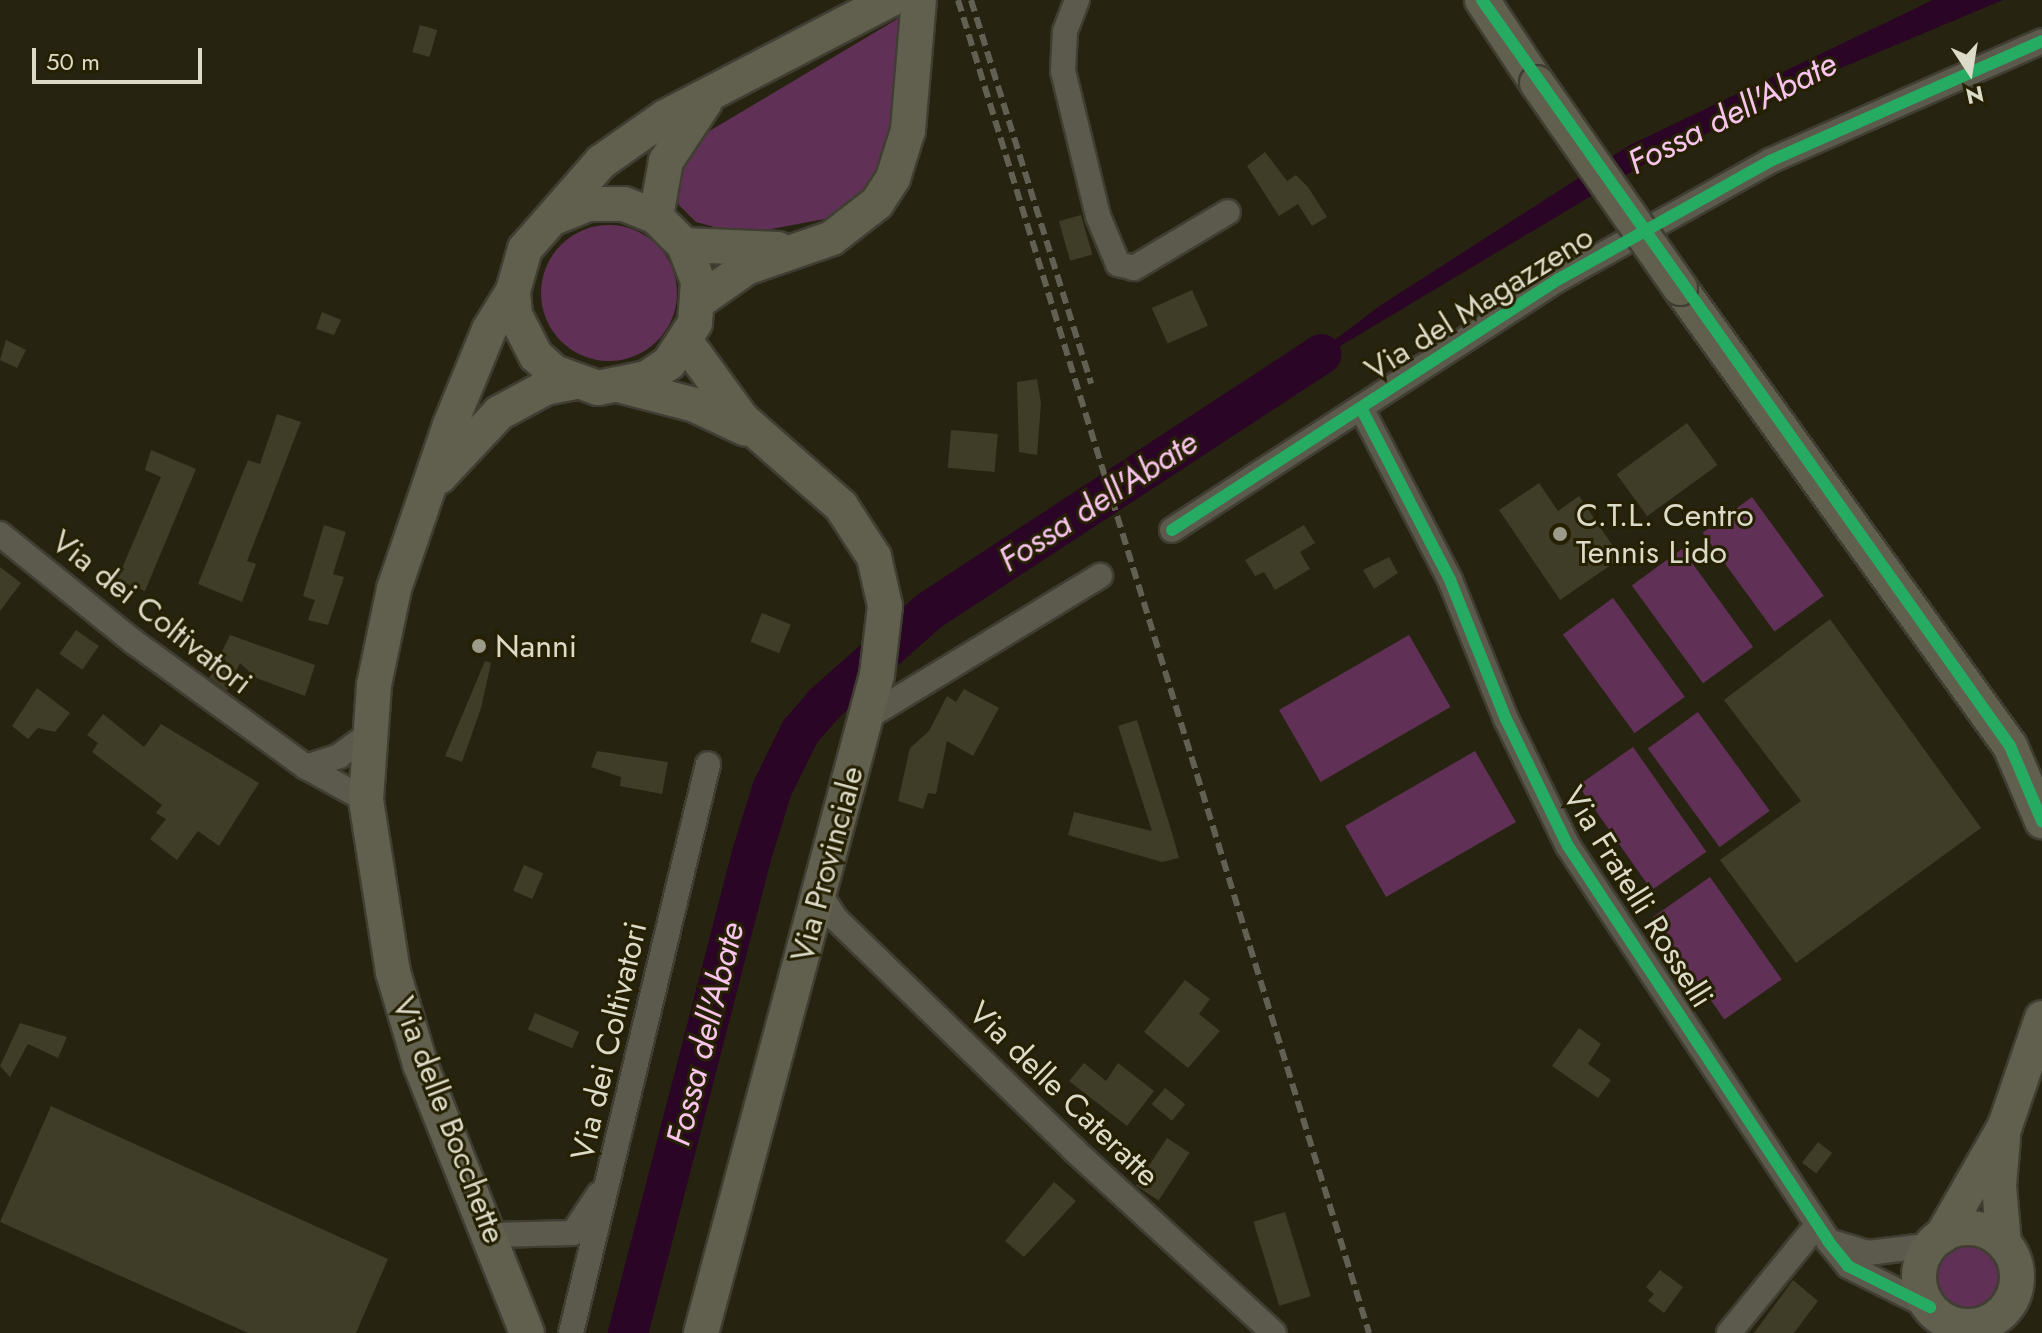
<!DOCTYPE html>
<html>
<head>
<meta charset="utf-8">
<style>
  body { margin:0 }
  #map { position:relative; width:2042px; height:1333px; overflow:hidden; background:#262411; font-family:Jost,sans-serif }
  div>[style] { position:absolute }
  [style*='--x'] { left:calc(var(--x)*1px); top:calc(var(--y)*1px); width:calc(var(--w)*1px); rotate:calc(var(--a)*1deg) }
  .green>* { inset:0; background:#613056; transform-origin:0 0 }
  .round { border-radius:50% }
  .water>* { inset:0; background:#2b0525 }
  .river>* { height:40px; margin:-20px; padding:0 20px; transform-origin:20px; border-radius:20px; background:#2b0525 }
  .building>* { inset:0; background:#3f3c27; transform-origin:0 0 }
  .roads { filter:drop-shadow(2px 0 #403e32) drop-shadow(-2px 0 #403e32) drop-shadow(0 2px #403e32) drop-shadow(0 -2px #403e32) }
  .street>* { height:24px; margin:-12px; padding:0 12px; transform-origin:12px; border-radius:12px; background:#5b5a4c }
  .secondary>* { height:34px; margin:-17px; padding:0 17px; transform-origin:17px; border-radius:17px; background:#615f4e }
  .secondary>.ring { margin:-17px; padding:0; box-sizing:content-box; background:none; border:34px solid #615f4e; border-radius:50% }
  .rail>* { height:6px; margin-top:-3px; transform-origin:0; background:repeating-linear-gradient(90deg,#626052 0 12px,transparent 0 18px) }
  .bridges { filter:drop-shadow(2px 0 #403e32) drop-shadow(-2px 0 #403e32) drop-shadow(0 2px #403e32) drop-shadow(0 -2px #403e32) }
  .secondary-bridge>* { height:34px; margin:-17px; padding:0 17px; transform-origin:17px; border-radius:17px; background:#615f4e }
  .cycleway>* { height:12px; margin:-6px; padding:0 6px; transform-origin:6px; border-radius:6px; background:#26ab63 }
  .dots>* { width:22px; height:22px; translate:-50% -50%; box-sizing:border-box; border:4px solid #242001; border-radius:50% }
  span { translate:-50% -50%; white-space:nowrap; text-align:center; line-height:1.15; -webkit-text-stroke:6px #242001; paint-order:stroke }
  .street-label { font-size:32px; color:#dcdac8 }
  .poi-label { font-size:32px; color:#dcdac8 }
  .left { translate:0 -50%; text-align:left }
  .water-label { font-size:34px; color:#f8c3ed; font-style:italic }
  .north { position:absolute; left:1930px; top:32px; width:80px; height:80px; -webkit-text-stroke:6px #242001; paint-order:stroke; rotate:168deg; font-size:22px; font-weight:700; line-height:32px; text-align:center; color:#dcdac8 }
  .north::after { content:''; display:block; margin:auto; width:28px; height:36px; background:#dcdac8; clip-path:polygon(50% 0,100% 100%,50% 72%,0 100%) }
  .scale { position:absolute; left:32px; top:48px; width:170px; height:36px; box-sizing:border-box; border:4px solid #dcdac8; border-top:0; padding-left:10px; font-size:24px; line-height:28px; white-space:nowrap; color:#dcdac8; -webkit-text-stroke:6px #242001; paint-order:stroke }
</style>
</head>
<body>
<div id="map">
  <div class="green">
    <div style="clip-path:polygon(909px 12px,904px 94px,880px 179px,835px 217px,760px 231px,718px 228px,696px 222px,679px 205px,671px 186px,696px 139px)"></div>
    <div class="round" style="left:541px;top:225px;width:136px;height:136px"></div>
    <div style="left:1752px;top:497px;width:122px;height:61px;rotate:54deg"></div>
    <div style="left:1682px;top:549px;width:121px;height:62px;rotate:54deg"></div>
    <div style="left:1613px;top:598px;width:122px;height:62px;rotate:54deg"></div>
    <div style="left:1409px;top:635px;width:83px;height:150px;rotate:60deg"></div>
    <div style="left:1698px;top:712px;width:122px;height:62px;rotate:54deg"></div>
    <div style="left:1633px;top:747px;width:128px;height:67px;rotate:55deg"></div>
    <div style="left:1475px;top:751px;width:82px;height:150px;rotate:60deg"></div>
    <div style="left:1710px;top:877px;width:125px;height:70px;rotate:55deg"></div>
    <div class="round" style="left:1938px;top:1247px;width:60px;height:60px"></div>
  </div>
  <div class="water">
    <div style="clip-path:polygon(1933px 0,2003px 0,1829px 73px,1643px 165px,1275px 385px,1381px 305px,1630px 145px)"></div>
  </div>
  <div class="river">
    <div style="--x:628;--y:1333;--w:492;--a:-75.5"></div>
    <div style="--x:751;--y:857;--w:71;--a:-72.8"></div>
    <div style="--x:772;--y:789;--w:64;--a:-63.8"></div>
    <div style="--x:800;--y:732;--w:37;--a:-49"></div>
    <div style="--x:824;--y:704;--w:140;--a:-41.5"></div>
    <div style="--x:929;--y:611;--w:469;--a:-33.2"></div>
  </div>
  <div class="building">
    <div style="left:420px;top:25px;width:18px;height:28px;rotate:16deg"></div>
    <div style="clip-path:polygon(1265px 152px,1287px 181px,1296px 175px,1308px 187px,1327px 217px,1312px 226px,1298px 204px,1279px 216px,1247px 166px)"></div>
    <div style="left:1081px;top:215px;width:41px;height:23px;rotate:74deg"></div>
    <div style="left:1192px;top:290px;width:39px;height:44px;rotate:66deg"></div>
    <div style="clip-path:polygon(322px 312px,341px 320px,334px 335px,316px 329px)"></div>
    <div style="clip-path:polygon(6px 340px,26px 350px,17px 368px,0 360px)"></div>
    <div style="clip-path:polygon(1037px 379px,1041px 403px,1037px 455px,1019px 452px,1017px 382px)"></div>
    <div style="clip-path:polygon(277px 414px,301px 422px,247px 561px,256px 564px,242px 602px,198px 584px,248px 460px,260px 464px)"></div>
    <div style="left:1687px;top:423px;width:52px;height:87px;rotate:54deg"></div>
    <div style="left:951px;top:430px;width:47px;height:38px;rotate:5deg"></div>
    <div style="clip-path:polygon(151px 450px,196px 469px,145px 591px,117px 580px,161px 477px,145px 470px)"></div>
    <div style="clip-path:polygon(1539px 483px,1558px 511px,1579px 496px,1621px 558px,1560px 600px,1499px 510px)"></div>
    <div style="clip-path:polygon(324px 525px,346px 532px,333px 574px,344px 577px,328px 625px,308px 620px,315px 600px,303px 596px)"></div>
    <div style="clip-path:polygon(1304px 525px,1315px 543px,1300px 552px,1310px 569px,1275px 590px,1264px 572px,1255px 576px,1245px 560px)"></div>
    <div style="clip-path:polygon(1389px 557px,1398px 573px,1374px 589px,1363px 570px)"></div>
    <div style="clip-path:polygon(0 567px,21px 583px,0 611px)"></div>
    <div style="left:762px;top:613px;width:31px;height:31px;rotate:22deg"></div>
    <div style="clip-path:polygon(1830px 619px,1981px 828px,1796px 963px,1720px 860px,1801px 801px,1724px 700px)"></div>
    <div style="left:76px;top:630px;width:28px;height:29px;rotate:35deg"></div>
    <div style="clip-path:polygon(230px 635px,315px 665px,305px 696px,256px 678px,240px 663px,227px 691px,209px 678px)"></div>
    <div style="clip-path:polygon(485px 661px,491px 663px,481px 708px,462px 762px,445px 756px)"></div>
    <div style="clip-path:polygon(37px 688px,70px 713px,55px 732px,38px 728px,28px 739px,12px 726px)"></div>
    <div style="clip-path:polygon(964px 689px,999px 708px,973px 756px,947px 741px,936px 794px,928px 793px,923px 809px,898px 801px,910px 748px,929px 731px,947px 696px,956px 702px)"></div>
    <div style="clip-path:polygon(103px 714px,144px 747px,161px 724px,259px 783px,219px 846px,198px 831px,177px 860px,150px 839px,166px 819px,156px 813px,162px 805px,92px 752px,98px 743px,87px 735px)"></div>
    <div style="clip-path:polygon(1137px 720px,1172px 833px,1179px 858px,1162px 862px,1068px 835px,1074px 812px,1152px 831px,1118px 726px)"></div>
    <div style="clip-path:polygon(597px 751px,668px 762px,662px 794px,620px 786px,621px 777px,591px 767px)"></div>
    <div style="left:524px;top:865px;width:21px;height:28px;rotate:23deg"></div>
    <div style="clip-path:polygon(1185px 980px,1210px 999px,1199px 1014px,1220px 1031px,1188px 1068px,1144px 1032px)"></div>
    <div style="left:535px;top:1013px;width:48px;height:18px;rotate:23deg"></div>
    <div style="clip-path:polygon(20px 1023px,67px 1037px,58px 1058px,28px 1044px,10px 1077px,0 1066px)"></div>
    <div style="clip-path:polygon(1579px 1028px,1601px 1044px,1588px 1064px,1611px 1080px,1598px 1098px,1552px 1066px)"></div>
    <div style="clip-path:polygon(1084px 1063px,1106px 1081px,1118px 1063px,1154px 1091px,1127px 1126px,1069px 1081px)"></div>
    <div style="left:1165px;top:1088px;width:26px;height:21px;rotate:39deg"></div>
    <div style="clip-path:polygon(51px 1106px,388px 1259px,356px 1333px,248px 1333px,0 1222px)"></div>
    <div style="left:1167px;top:1138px;width:27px;height:57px;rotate:33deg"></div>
    <div style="left:1818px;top:1142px;width:18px;height:26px;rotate:38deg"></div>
    <div style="clip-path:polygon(1054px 1182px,1076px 1201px,1024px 1257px,1005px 1241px)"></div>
    <div style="left:1285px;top:1212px;width:88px;height:33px;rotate:73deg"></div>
    <div style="clip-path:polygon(1660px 1270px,1683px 1287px,1664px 1313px,1648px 1301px,1654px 1294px,1646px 1287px)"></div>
    <div style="clip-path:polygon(1793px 1280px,1818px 1301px,1794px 1333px,1754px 1333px)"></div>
  </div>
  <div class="roads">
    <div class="street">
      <div style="--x:1077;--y:0;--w:34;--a:111"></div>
      <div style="--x:1065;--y:32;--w:39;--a:93"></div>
      <div style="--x:1063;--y:71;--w:149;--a:76.4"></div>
      <div style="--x:1098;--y:216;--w:52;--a:67.4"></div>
      <div style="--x:1118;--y:264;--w:16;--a:14"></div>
      <div style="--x:1134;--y:268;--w:109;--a:-30.8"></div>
      <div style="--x:1361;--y:408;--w:194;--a:62.6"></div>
      <div style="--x:1450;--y:580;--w:150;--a:68.1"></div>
      <div style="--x:1506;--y:719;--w:141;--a:64"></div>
      <div style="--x:1568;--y:846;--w:473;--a:56.6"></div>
      <div style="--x:1828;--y:1241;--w:32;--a:51"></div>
      <div style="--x:1848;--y:1266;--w:92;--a:26.6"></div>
      <div style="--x:1172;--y:530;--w:461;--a:-33"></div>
      <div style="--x:1559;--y:279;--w:242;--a:-29.2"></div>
      <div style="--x:1770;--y:161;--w:297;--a:-23.8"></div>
      <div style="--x:0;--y:534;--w:172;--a:38.9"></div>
      <div style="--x:134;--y:642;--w:213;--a:36"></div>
      <div style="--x:306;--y:767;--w:68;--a:28.8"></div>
      <div style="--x:866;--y:718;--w:274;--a:-31.3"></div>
      <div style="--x:306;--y:767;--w:35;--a:-18"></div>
      <div style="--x:339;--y:756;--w:37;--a:-36"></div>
      <div style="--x:819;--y:893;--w:31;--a:57"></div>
      <div style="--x:836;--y:919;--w:332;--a:44.1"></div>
      <div style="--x:1074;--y:1150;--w:271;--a:42.5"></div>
      <div style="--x:492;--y:1235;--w:81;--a:-1.4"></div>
      <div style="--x:573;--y:1233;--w:47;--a:-56.3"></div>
      <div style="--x:1828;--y:1241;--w:42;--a:16.7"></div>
      <div style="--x:1868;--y:1253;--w:64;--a:-7.1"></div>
      <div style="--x:571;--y:1333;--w:585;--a:-76.46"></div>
      <div style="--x:1729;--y:1333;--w:139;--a:-50.8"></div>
    </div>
    <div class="secondary">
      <div style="--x:1482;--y:0;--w:100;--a:56.5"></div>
      <div style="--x:556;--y:217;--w:35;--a:-22"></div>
      <div style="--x:589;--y:204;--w:35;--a:0"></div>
      <div style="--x:624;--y:204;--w:35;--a:22"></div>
      <div style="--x:656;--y:217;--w:40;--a:45"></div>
      <div style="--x:684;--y:245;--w:40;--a:69"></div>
      <div style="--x:698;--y:282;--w:41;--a:94.2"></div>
      <div style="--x:695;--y:323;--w:48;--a:123"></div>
      <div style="--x:669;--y:363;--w:27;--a:146"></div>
      <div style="--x:647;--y:378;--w:50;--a:168.5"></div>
      <div style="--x:598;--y:388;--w:47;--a:-160"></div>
      <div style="--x:554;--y:372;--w:24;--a:-138"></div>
      <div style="--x:536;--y:356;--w:46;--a:-117.1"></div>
      <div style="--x:515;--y:315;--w:24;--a:-95"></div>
      <div style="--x:513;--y:291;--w:44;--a:-74.1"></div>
      <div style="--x:525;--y:249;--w:116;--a:-48.9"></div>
      <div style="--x:601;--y:162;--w:78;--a:-35.1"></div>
      <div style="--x:665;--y:117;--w:254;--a:-27.5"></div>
      <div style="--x:656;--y:217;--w:57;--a:-79.9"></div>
      <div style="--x:666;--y:161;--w:71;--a:-56.5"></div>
      <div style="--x:684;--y:245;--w:94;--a:2.4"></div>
      <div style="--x:1680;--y:288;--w:565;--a:54.23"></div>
      <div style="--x:2010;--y:746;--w:82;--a:66.9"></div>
      <div style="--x:513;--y:291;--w:46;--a:121.6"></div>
      <div style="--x:489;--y:330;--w:103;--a:112.3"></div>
      <div style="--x:450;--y:425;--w:173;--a:108.9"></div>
      <div style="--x:394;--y:589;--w:98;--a:101.8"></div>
      <div style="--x:374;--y:685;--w:115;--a:94"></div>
      <div style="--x:366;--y:800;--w:174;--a:81.1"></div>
      <div style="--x:393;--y:972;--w:96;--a:73.6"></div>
      <div style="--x:420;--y:1064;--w:289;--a:68.3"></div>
      <div style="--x:699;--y:301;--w:57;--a:-35.1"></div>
      <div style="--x:746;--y:268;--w:91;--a:-19.2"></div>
      <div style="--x:832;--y:238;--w:57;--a:-37.9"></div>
      <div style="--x:877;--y:203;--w:30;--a:-57"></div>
      <div style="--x:893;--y:178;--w:50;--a:-72.6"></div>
      <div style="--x:908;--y:130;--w:130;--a:-85.2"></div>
      <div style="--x:686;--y:342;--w:95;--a:54"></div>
      <div style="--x:742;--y:419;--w:132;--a:41.3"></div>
      <div style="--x:841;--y:506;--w:61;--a:57.1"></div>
      <div style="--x:874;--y:557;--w:50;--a:77.3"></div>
      <div style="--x:885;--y:606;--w:69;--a:96.6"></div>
      <div style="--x:877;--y:675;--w:681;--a:104.97"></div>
      <div style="--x:622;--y:386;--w:75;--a:14.6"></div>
      <div style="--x:695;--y:405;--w:56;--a:25.2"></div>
      <div style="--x:439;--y:477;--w:88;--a:-46.8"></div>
      <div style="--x:499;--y:413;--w:52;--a:-28.5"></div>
      <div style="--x:545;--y:388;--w:31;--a:-11"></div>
      <div style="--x:2003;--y:1138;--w:48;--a:94.8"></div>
      <div style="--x:1999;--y:1186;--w:58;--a:85.1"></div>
      <div class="ring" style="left:1919px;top:1228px;width:64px;height:64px"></div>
      <div style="--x:1942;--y:1236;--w:127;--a:-60.2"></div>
      <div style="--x:2005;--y:1126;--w:114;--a:-71.1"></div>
    </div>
  </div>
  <div class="rail">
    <div style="--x:958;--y:0;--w:1395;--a:72.86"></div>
    <div style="--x:971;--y:0;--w:402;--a:72.6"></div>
  </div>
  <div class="bridges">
    <div class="secondary-bridge">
      <div style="--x:1537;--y:83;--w:250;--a:55.1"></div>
    </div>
  </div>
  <div class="cycleway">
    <div style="--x:1482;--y:0;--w:914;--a:54.71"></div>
    <div style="--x:2010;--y:746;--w:82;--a:66.9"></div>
    <div style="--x:1361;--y:408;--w:194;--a:62.6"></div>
    <div style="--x:1450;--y:580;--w:150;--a:68.1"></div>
    <div style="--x:1506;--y:719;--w:141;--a:64"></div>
    <div style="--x:1568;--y:846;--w:473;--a:56.6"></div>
    <div style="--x:1828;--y:1241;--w:32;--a:51"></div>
    <div style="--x:1848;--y:1266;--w:92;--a:26.6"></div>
    <div style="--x:1172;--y:530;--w:461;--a:-33"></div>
    <div style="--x:1559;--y:279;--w:242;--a:-29.2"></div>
    <div style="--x:1770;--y:161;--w:297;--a:-23.8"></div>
  </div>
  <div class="dots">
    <div style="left:1560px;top:534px;background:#9c9a88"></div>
    <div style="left:479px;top:646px;background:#9c9a88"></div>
  </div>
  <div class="street-label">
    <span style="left:1479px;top:303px;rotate:-32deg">Via del Magazzeno</span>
    <span style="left:152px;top:612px;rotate:38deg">Via dei Coltivatori</span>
    <span style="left:827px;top:864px;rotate:-75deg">Via Provinciale</span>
    <span style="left:1638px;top:897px;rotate:58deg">Via Fratelli Rosselli</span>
    <span style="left:609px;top:1041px;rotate:-77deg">Via dei Coltivatori</span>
    <span style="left:1064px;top:1094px;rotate:44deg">Via delle Cateratte</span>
    <span style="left:449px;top:1120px;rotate:69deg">Via delle Bocchette</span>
  </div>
  <div class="poi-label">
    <span class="left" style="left:1576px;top:534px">C.T.L. Centro<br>Tennis Lido</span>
    <span class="left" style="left:495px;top:646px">Nanni</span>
  </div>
  <div class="water-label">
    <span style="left:1732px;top:113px;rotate:-27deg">Fossa dell'Abate</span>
    <span style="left:1098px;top:501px;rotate:-33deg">Fossa dell'Abate</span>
    <span style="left:705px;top:1034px;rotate:-76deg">Fossa dell'Abate</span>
  </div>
  <div class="north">N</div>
  <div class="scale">50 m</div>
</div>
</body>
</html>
